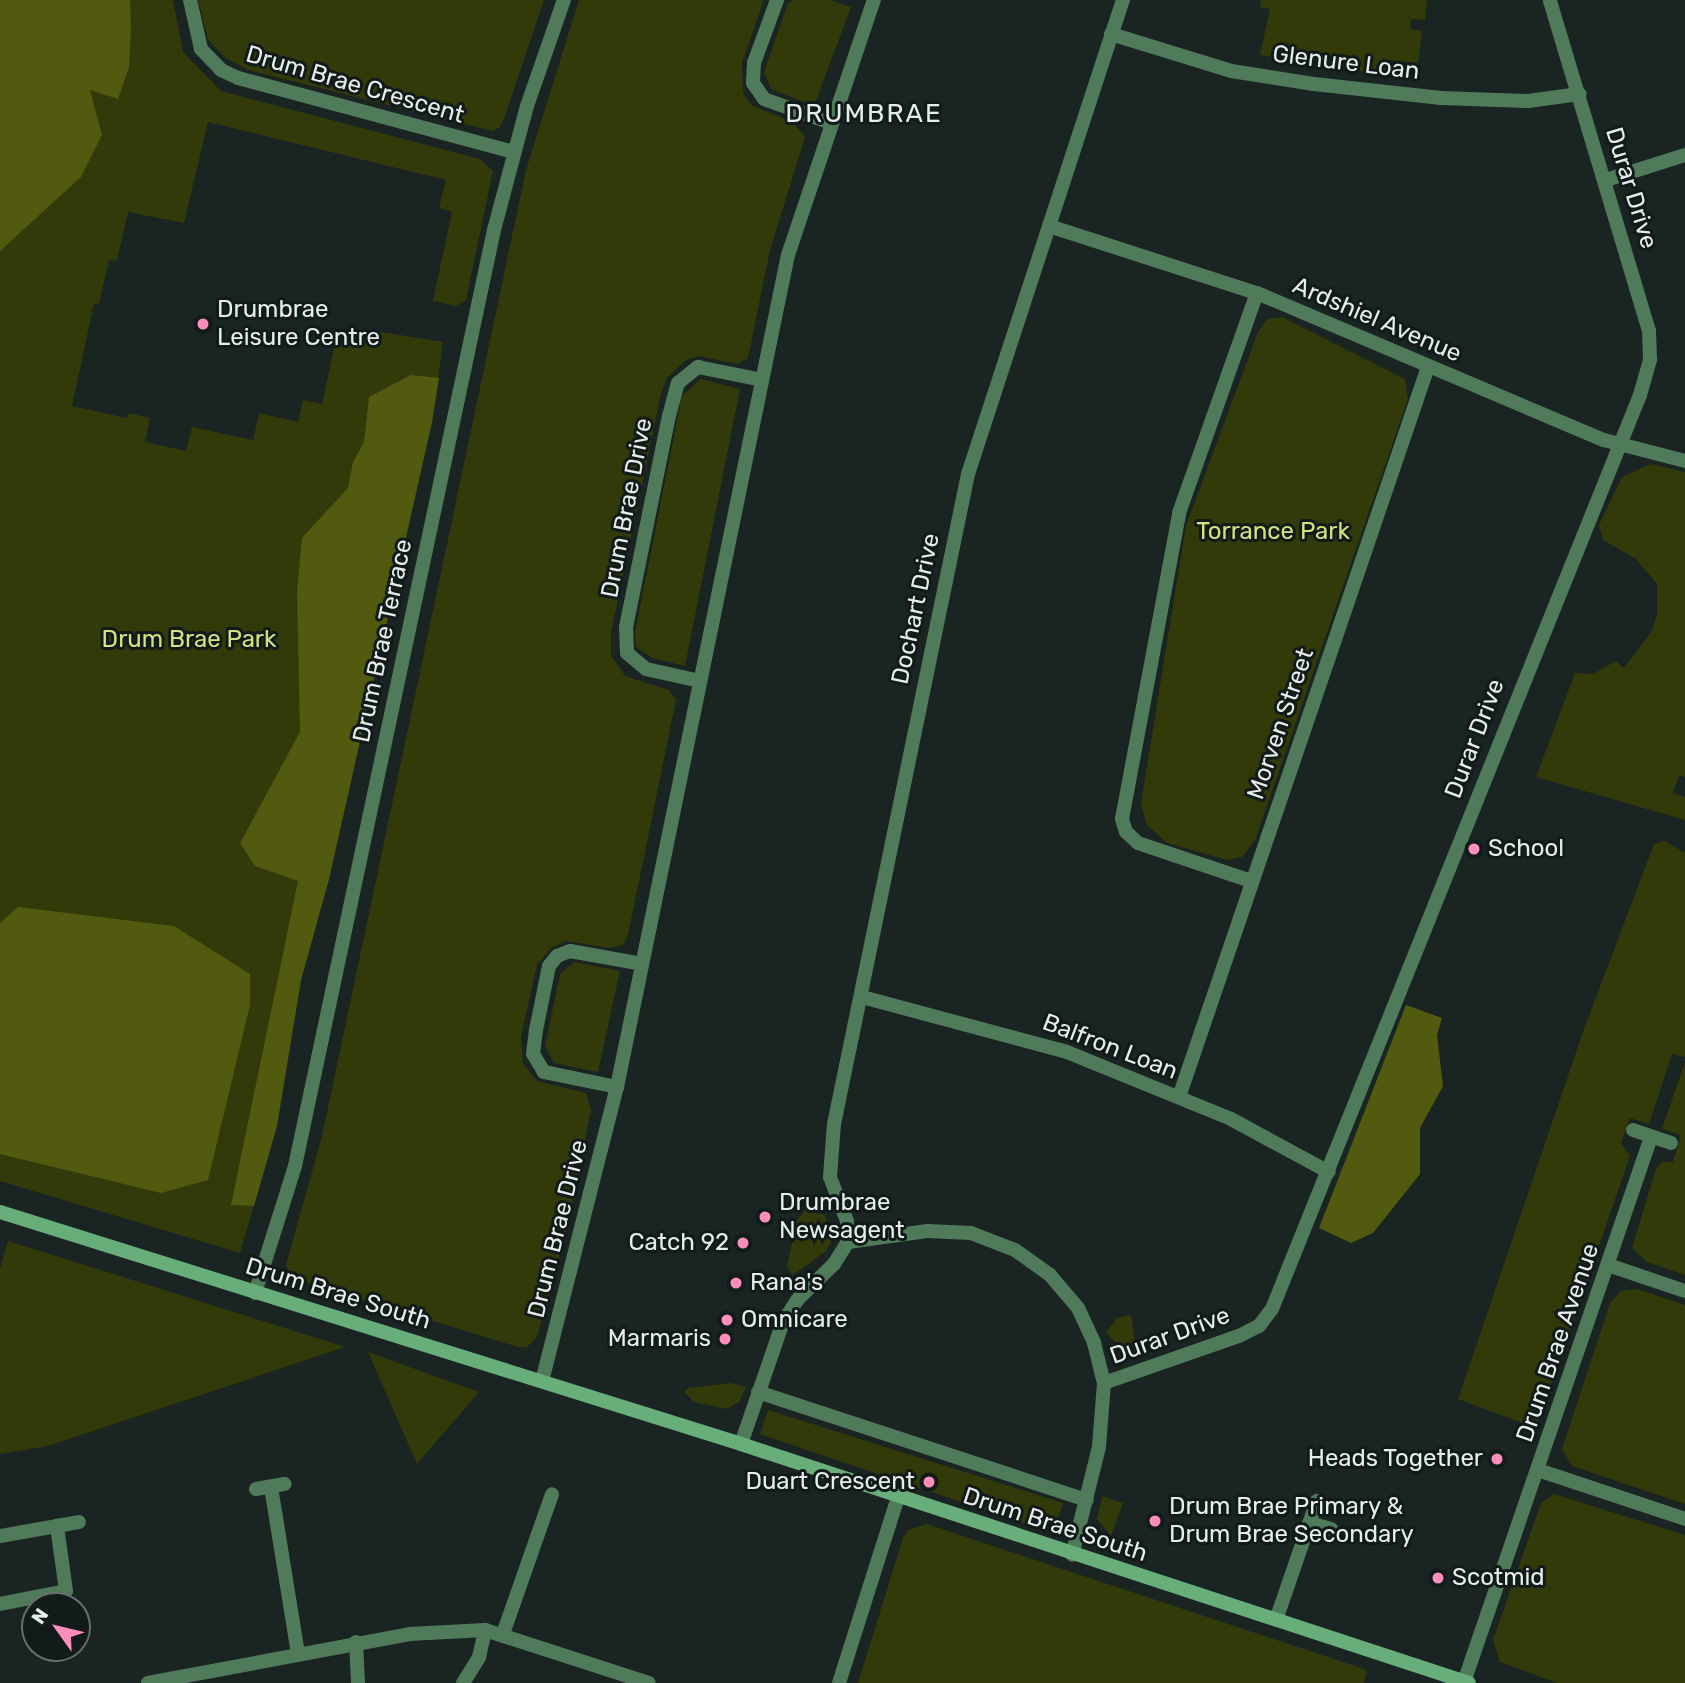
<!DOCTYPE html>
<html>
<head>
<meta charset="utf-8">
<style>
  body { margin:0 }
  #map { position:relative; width:1685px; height:1683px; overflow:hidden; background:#1a2423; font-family:Rubik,sans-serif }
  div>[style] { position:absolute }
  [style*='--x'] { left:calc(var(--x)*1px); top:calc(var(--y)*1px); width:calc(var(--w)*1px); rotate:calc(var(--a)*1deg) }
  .green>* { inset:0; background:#333a09 }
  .forest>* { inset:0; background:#515a0e }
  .minor>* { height:14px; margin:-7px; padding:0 7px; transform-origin:7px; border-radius:7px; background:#507b5a }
  .tertiary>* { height:14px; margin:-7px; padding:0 7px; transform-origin:7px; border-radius:7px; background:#507b5a }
  .secondary>* { height:14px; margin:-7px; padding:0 7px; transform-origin:7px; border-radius:7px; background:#67ae7a }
  .dots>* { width:19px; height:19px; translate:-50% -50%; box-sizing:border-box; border:4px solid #111b19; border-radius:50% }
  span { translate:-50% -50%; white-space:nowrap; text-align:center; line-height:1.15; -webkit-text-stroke:6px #111b19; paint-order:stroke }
  .street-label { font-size:24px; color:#e7edec }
  .poi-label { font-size:24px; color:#e7edec }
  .left { translate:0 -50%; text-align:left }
  .right { translate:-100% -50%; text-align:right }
  .park-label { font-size:24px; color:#d2e27f }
  .neighbourhood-label { font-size:26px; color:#e7edec; letter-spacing:2px }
  .north { position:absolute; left:21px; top:1592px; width:70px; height:70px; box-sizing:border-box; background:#111b19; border:2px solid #676f6d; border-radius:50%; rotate:304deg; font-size:19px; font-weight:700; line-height:28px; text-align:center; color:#e7edec }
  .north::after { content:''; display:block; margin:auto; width:24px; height:32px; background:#ff8eba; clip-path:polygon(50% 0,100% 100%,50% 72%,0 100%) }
</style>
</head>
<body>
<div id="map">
  <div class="green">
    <div style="clip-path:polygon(0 0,173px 0,183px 52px,221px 91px,480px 159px,493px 171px,466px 300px,456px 306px,433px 301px,452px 212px,439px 208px,446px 180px,208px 122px,184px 223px,128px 212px,117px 261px,109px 260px,99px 304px,94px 303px,72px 406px,127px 418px,129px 413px,150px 418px,145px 442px,186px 451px,192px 427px,253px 440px,259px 413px,298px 422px,303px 400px,322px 404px,335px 343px,381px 332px,443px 342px,432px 422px,329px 879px,301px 980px,277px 1126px,240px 1253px,0 1181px)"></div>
    <div style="clip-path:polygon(198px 0,544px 0,505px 116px,500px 127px,492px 131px,248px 70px,224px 57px,208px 39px)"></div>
    <div style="clip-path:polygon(579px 0,764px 0,742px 63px,743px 93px,751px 105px,792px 122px,805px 137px,770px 250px,748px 358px,737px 364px,699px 356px,686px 360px,667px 378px,661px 394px,611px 632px,611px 655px,625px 676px,669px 690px,676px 700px,628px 935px,623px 945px,609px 948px,566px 941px,551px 948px,537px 965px,521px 1037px,523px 1063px,537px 1081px,586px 1093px,591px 1110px,567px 1229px,537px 1337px,527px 1347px,518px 1347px,301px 1281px,292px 1277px,286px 1265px,322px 1136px,526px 170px)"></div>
    <div style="clip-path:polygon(794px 0,830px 0,851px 7px,814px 106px,771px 89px,764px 72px,788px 3px)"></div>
    <div style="clip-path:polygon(1261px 0,1427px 0,1425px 20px,1411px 19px,1410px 29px,1422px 31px,1418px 63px,1390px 60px,1389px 75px,1260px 55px,1270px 9px,1260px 7px)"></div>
    <div style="clip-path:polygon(1282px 317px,1405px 379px,1408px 399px,1255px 840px,1242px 857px,1227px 860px,1167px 843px,1146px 824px,1141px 803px,1186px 526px,1258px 332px,1267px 319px)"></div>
    <div style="clip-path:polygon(701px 379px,740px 389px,685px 666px,652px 658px,636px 647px,635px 632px,682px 396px)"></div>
    <div style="clip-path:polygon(1650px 464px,1685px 472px,1685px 777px,1679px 775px,1673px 793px,1685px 797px,1685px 820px,1536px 777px,1575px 673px,1593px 674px,1616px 661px,1624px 668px,1652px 631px,1657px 614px,1657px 584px,1636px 559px,1603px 540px,1599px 525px,1622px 477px)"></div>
    <div style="clip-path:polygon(1665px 841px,1685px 853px,1685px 1057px,1672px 1054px,1649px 1124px,1630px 1118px,1621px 1143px,1630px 1156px,1536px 1428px,1458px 1399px,1584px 1029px,1654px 844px)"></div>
    <div style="clip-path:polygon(574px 962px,620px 971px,598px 1072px,554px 1063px,545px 1046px,560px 974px)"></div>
    <div style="clip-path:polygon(1685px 1062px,1685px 1275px,1647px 1262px,1632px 1248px,1656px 1169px,1662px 1162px,1673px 1162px,1681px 1135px,1662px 1129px)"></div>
    <div style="clip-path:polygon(806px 1209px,825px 1215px,831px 1242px,826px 1251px,793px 1275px,787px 1267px,797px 1220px)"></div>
    <div style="clip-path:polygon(8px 1241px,120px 1276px,345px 1347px,48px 1446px,0 1454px,0 1269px)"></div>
    <div style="clip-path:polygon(1637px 1289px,1685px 1305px,1685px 1504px,1572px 1466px,1562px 1449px,1610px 1303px,1621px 1291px)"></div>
    <div style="clip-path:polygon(1131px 1315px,1137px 1354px,1122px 1350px,1106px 1332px,1117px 1318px)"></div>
    <div style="clip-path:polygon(368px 1352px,479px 1392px,417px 1464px)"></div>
    <div style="clip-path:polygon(731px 1383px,746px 1387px,739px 1402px,726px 1409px,694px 1402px,684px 1392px,688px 1388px)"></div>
    <div style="clip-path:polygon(768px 1410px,1063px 1503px,1053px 1533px,760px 1434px)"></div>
    <div style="clip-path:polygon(1554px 1494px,1685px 1535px,1685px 1683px,1557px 1683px,1500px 1662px,1493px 1640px,1541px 1503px)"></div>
    <div style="clip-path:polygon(1102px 1496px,1123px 1503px,1111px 1536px,1097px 1519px)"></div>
    <div style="clip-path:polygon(927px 1524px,1367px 1670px,1364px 1683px,858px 1683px,903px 1538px,908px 1530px)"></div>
  </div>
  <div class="forest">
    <div style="clip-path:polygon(0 0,130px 0,131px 26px,129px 67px,118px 99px,90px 90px,102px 135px,81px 177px,0 251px)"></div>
    <div style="clip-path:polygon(411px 375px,439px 378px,432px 422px,329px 879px,301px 980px,277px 1126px,254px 1206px,231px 1205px,298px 881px,255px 866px,240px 843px,300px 732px,297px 590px,302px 538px,348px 488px,353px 462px,364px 442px,369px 397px)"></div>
    <div style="clip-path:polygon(18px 907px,174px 926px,250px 974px,250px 1005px,208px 1180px,161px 1193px,0 1154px,0 923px)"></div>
    <div style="clip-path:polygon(1406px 1005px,1442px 1018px,1437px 1035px,1443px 1086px,1420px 1128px,1420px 1174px,1373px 1233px,1351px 1243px,1319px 1228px)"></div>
  </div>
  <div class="minor">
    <div style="--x:190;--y:0;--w:50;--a:77.3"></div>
    <div style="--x:201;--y:49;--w:29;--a:46"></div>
    <div style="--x:221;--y:70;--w:19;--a:25"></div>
    <div style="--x:238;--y:78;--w:286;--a:15"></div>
    <div style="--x:777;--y:0;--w:67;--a:110.1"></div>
    <div style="--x:754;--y:63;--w:20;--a:93"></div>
    <div style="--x:753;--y:83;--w:19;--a:55"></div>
    <div style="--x:764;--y:99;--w:71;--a:19.7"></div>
    <div style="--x:1111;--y:34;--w:126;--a:17.1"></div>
    <div style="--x:1231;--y:71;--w:84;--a:8.9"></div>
    <div style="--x:1314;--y:84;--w:128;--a:6.3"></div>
    <div style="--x:1441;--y:98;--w:87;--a:2"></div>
    <div style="--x:1528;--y:101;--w:52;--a:-7.7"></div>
    <div style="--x:1606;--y:180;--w:83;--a:-17.6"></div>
    <div style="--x:1049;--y:226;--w:219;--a:17.9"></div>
    <div style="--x:1257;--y:293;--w:377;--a:23"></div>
    <div style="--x:1604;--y:440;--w:84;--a:14.5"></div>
    <div style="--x:700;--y:681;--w:55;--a:-167.5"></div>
    <div style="--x:646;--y:669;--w:25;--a:-140"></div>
    <div style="--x:627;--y:653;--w:26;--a:-92"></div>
    <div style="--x:626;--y:627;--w:215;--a:-78.5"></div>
    <div style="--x:669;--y:416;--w:34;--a:-75"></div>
    <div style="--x:678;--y:383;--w:26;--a:-39"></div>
    <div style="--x:698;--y:367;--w:65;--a:11.5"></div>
    <div style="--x:1251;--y:881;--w:119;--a:-161.4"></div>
    <div style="--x:1138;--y:843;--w:16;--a:-137"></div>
    <div style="--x:1126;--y:832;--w:14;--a:-107"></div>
    <div style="--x:1122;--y:819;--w:311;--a:-79.4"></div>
    <div style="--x:1179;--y:513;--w:233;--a:-70.5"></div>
    <div style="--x:862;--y:997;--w:212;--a:15"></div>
    <div style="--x:1067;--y:1052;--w:177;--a:22.2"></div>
    <div style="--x:1231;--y:1119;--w:111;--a:28.4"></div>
    <div style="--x:617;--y:1087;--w:75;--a:-168.4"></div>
    <div style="--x:544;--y:1072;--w:21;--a:-121"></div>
    <div style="--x:533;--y:1054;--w:24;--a:-83"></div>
    <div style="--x:536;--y:1030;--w:65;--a:-78.5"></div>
    <div style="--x:549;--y:966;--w:13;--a:-51"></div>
    <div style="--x:557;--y:956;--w:14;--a:-21"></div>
    <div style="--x:570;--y:951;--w:73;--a:10.2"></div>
    <div style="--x:1179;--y:1097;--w:771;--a:-71.17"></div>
    <div style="--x:1633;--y:1130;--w:40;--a:18.9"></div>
    <div style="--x:848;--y:1242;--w:80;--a:-7.9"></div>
    <div style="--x:927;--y:1231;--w:44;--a:2.6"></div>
    <div style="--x:971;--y:1233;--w:47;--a:21.1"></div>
    <div style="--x:1015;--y:1250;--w:43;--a:35.5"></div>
    <div style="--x:1050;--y:1275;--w:43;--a:49.7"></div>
    <div style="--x:1078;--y:1308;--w:38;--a:65"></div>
    <div style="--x:1094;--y:1343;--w:41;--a:76"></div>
    <div style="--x:1104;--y:1383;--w:64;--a:94.5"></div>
    <div style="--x:1099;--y:1447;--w:111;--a:104"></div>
    <div style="--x:1608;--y:1265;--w:81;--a:18.7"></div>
    <div style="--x:255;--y:1293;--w:133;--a:-72.5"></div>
    <div style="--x:295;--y:1166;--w:957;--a:-78"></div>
    <div style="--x:494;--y:230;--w:128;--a:-75.1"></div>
    <div style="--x:527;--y:106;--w:112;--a:-70.8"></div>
    <div style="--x:1104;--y:1383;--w:143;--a:-19.2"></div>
    <div style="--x:1239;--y:1336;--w:22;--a:-27"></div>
    <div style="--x:1259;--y:1326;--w:21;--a:-53"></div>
    <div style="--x:1272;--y:1309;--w:985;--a:-68.07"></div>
    <div style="--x:1640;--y:395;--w:37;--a:-74"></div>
    <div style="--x:1650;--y:359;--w:28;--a:-92"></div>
    <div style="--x:1649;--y:331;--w:345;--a:-106.7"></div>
    <div style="--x:758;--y:1392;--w:346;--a:18.2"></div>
    <div style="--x:741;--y:1444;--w:129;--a:-71"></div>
    <div style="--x:783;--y:1322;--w:27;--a:-57"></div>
    <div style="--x:798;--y:1299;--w:50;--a:-44.2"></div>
    <div style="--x:834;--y:1264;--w:26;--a:-58"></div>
    <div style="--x:848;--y:1242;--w:21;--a:-93"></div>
    <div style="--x:847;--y:1221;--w:47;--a:-111.1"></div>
    <div style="--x:830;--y:1177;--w:53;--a:-85.7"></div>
    <div style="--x:834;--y:1124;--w:664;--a:-78.35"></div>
    <div style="--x:968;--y:474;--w:499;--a:-71.9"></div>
    <div style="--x:1538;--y:1470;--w:155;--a:18.4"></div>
    <div style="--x:271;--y:1487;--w:168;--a:80.8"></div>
    <div style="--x:256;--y:1489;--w:29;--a:-10"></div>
    <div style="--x:1309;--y:1523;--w:23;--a:15"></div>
    <div style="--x:0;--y:1536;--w:80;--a:-10"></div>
    <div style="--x:0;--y:1604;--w:67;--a:-11.1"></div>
    <div style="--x:66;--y:1591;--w:66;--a:-97.9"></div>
    <div style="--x:1276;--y:1620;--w:126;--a:-71"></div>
    <div style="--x:503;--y:1634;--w:148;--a:-70.7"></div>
    <div style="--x:356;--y:1642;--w:41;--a:87.2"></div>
    <div style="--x:1464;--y:1682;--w:576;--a:-71.06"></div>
    <div style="--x:148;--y:1683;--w:266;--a:-10.6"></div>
    <div style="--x:409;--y:1634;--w:76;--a:-3"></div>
    <div style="--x:485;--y:1630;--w:172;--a:17.9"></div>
    <div style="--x:463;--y:1683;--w:31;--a:-58"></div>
    <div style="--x:479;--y:1657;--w:28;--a:-77"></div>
    <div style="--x:839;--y:1683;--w:195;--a:-72.4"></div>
  </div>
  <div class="tertiary">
    <div style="--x:542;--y:1381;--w:303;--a:-75.7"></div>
    <div style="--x:617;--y:1087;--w:849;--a:-78.39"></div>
    <div style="--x:788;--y:255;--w:269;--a:-71.4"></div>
  </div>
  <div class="secondary">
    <div style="--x:0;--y:1212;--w:776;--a:17.38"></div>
    <div style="--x:741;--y:1444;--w:766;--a:18.17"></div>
  </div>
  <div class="dots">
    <div style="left:203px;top:324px;background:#ff8eba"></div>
    <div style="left:1474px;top:849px;background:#ff8eba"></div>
    <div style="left:765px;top:1217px;background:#ff8eba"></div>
    <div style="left:743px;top:1243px;background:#ff8eba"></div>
    <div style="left:736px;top:1283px;background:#ff8eba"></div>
    <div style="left:727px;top:1320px;background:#ff8eba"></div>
    <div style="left:725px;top:1339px;background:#ff8eba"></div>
    <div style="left:1497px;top:1459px;background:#ff8eba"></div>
    <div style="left:929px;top:1482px;background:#ff8eba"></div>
    <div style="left:1155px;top:1521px;background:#ff8eba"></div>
    <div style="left:1438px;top:1578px;background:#ff8eba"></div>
  </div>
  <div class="street-label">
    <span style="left:1346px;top:63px;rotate:7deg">Glenure Loan</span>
    <span style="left:355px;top:85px;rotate:16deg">Drum Brae Crescent</span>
    <span style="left:1631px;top:188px;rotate:73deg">Durar Drive</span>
    <span style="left:1377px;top:320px;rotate:23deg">Ardshiel Avenue</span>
    <span style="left:627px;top:508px;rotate:-79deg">Drum Brae Drive</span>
    <span style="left:916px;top:609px;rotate:-78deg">Dochart Drive</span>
    <span style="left:383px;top:641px;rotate:-78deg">Drum Brae Terrace</span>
    <span style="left:1281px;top:724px;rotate:-71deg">Morven Street</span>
    <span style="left:1475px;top:739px;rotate:-69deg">Durar Drive</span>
    <span style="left:1110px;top:1047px;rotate:21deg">Balfron Loan</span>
    <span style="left:558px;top:1229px;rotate:-76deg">Drum Brae Drive</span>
    <span style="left:338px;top:1294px;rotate:17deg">Drum Brae South</span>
    <span style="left:1170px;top:1336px;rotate:-20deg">Durar Drive</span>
    <span style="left:1558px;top:1343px;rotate:-71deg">Drum Brae Avenue</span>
    <span style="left:1055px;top:1525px;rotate:18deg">Drum Brae South</span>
  </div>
  <div class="poi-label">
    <span class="left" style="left:217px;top:324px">Drumbrae<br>Leisure Centre</span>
    <span class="left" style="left:1488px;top:849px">School</span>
    <span class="left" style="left:779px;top:1217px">Drumbrae<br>Newsagent</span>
    <span class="right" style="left:729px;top:1243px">Catch 92</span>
    <span class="left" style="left:750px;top:1283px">Rana's</span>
    <span class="left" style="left:741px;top:1320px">Omnicare</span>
    <span class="right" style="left:711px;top:1339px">Marmaris</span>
    <span class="right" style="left:1483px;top:1459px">Heads Together</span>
    <span class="right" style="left:915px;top:1482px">Duart Crescent</span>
    <span class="left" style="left:1169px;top:1521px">Drum Brae Primary &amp;<br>Drum Brae Secondary</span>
    <span class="left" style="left:1452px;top:1578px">Scotmid</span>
  </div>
  <div class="park-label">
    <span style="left:1273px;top:532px">Torrance Park</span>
    <span style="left:189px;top:640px">Drum Brae Park</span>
  </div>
  <div class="neighbourhood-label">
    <span style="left:864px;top:114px">DRUMBRAE</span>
  </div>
  <div class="north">N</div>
</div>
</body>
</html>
